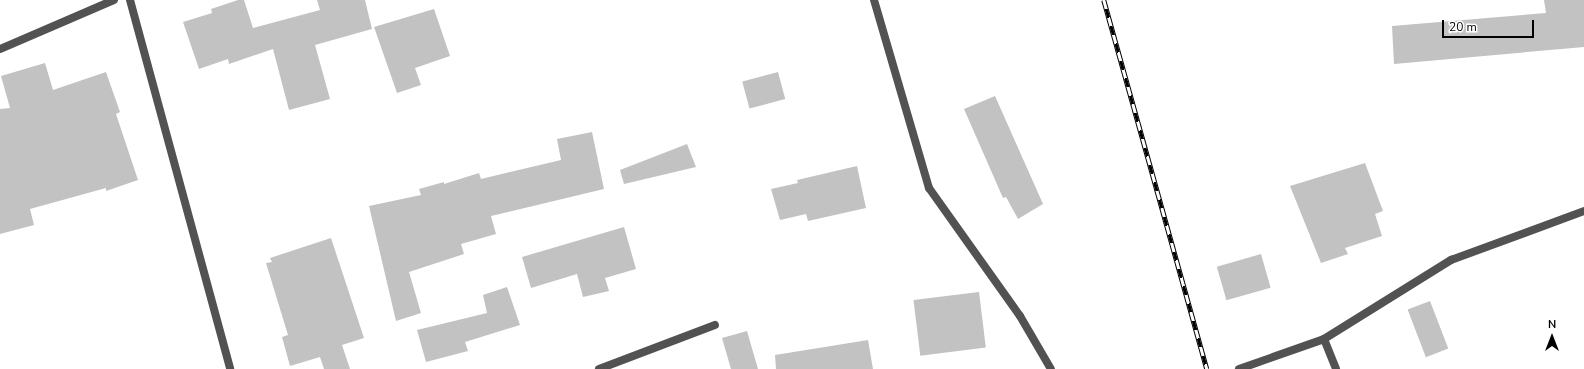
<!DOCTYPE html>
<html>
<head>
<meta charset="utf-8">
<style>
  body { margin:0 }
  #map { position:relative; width:1584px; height:369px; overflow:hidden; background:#fff; font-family:"Nunito Sans",sans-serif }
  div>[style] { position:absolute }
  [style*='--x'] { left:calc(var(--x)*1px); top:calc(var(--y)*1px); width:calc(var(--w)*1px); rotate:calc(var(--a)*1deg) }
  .building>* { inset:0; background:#c2c2c2; transform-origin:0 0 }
  .street>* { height:8px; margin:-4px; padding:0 4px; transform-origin:4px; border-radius:4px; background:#525252 }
  .rail>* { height:4.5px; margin-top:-2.25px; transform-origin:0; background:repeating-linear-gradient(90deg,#fff 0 9px,#000 0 18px); box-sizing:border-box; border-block:1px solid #000 }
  span { translate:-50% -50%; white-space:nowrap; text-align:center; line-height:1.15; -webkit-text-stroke:3px #fff; paint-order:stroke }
  .north { position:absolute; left:1532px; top:317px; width:40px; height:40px; -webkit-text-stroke:3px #fff; paint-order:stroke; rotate:0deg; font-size:11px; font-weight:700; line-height:16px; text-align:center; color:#000 }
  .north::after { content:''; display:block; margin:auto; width:14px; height:18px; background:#000; clip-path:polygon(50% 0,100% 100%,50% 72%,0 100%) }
  .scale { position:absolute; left:1442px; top:20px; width:92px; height:18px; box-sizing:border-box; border:2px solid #000; border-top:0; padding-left:5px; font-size:12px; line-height:14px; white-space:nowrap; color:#000; -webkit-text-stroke:3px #fff; paint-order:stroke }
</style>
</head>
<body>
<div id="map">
  <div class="building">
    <div style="clip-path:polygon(238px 0,244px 0,253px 28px,320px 10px,317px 0,365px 0,372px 29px,315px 45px,330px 99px,289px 110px,273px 49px,229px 64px,228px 59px,199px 69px,183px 22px,212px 13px,211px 9px)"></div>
    <div style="clip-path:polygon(1544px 0,1584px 0,1584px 47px,1394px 64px,1392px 26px,1546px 13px)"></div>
    <div style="clip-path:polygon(434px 9px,450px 56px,415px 68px,421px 85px,397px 93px,374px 27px)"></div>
    <div style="clip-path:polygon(45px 63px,53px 90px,106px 72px,120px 112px,116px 114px,138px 180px,106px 191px,106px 188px,30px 209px,34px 225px,0 234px,0 109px,10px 108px,1px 76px)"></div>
    <div style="left:778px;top:72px;width:28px;height:37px;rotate:75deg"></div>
    <div style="clip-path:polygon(995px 96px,1043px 204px,1018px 219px,1006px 197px,1003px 198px,964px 109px)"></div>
    <div style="clip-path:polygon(592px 132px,604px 189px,491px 216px,496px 234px,461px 244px,464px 254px,409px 272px,421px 313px,396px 321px,369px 206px,421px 195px,419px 189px,444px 182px,444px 184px,479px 173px,481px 179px,561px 160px,557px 139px)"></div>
    <div style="clip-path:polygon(687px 144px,696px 167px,624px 184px,620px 170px)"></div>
    <div style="clip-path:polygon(1365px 163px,1383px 211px,1375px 214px,1382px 236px,1345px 248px,1348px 254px,1321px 263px,1290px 186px)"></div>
    <div style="clip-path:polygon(857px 166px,866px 208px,808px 221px,806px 214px,780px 220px,771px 189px,798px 183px,797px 180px)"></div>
    <div style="clip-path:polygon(624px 227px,636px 269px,605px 278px,609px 291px,583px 297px,577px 274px,531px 288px,522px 257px)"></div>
    <div style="clip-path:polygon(331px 238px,364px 338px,342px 345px,350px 369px,324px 369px,320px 357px,290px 366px,282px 337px,288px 335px,266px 263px,272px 262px,270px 258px)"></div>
    <div style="left:1261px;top:254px;width:35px;height:46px;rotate:74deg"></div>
    <div style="clip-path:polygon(507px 287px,520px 325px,465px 342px,468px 351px,426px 362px,417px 330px,487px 313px,483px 295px)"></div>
    <div style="left:979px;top:292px;width:56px;height:66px;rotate:83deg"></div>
    <div style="left:1430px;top:301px;width:51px;height:24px;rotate:69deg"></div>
    <div style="clip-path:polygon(747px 331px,758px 369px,731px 369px,722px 338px)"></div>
    <div style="clip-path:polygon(868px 340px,873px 369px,776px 369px,775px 355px)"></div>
  </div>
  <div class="street">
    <div style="--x:130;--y:0;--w:382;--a:74.8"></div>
    <div style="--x:874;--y:0;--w:196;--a:73.7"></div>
    <div style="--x:929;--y:188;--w:157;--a:54.6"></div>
    <div style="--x:1020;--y:316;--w:61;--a:59.7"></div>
    <div style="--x:0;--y:49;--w:124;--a:-23.3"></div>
    <div style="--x:1324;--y:339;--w:150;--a:-31.9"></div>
    <div style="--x:1451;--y:260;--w:142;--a:-20.2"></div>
    <div style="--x:599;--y:369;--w:124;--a:-20.8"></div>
    <div style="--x:1239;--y:369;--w:90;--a:-19.4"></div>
    <div style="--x:1324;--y:339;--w:32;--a:68"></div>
  </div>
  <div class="rail">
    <div style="--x:1104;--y:0;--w:383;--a:74.4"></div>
  </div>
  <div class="north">N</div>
  <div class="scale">20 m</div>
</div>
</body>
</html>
